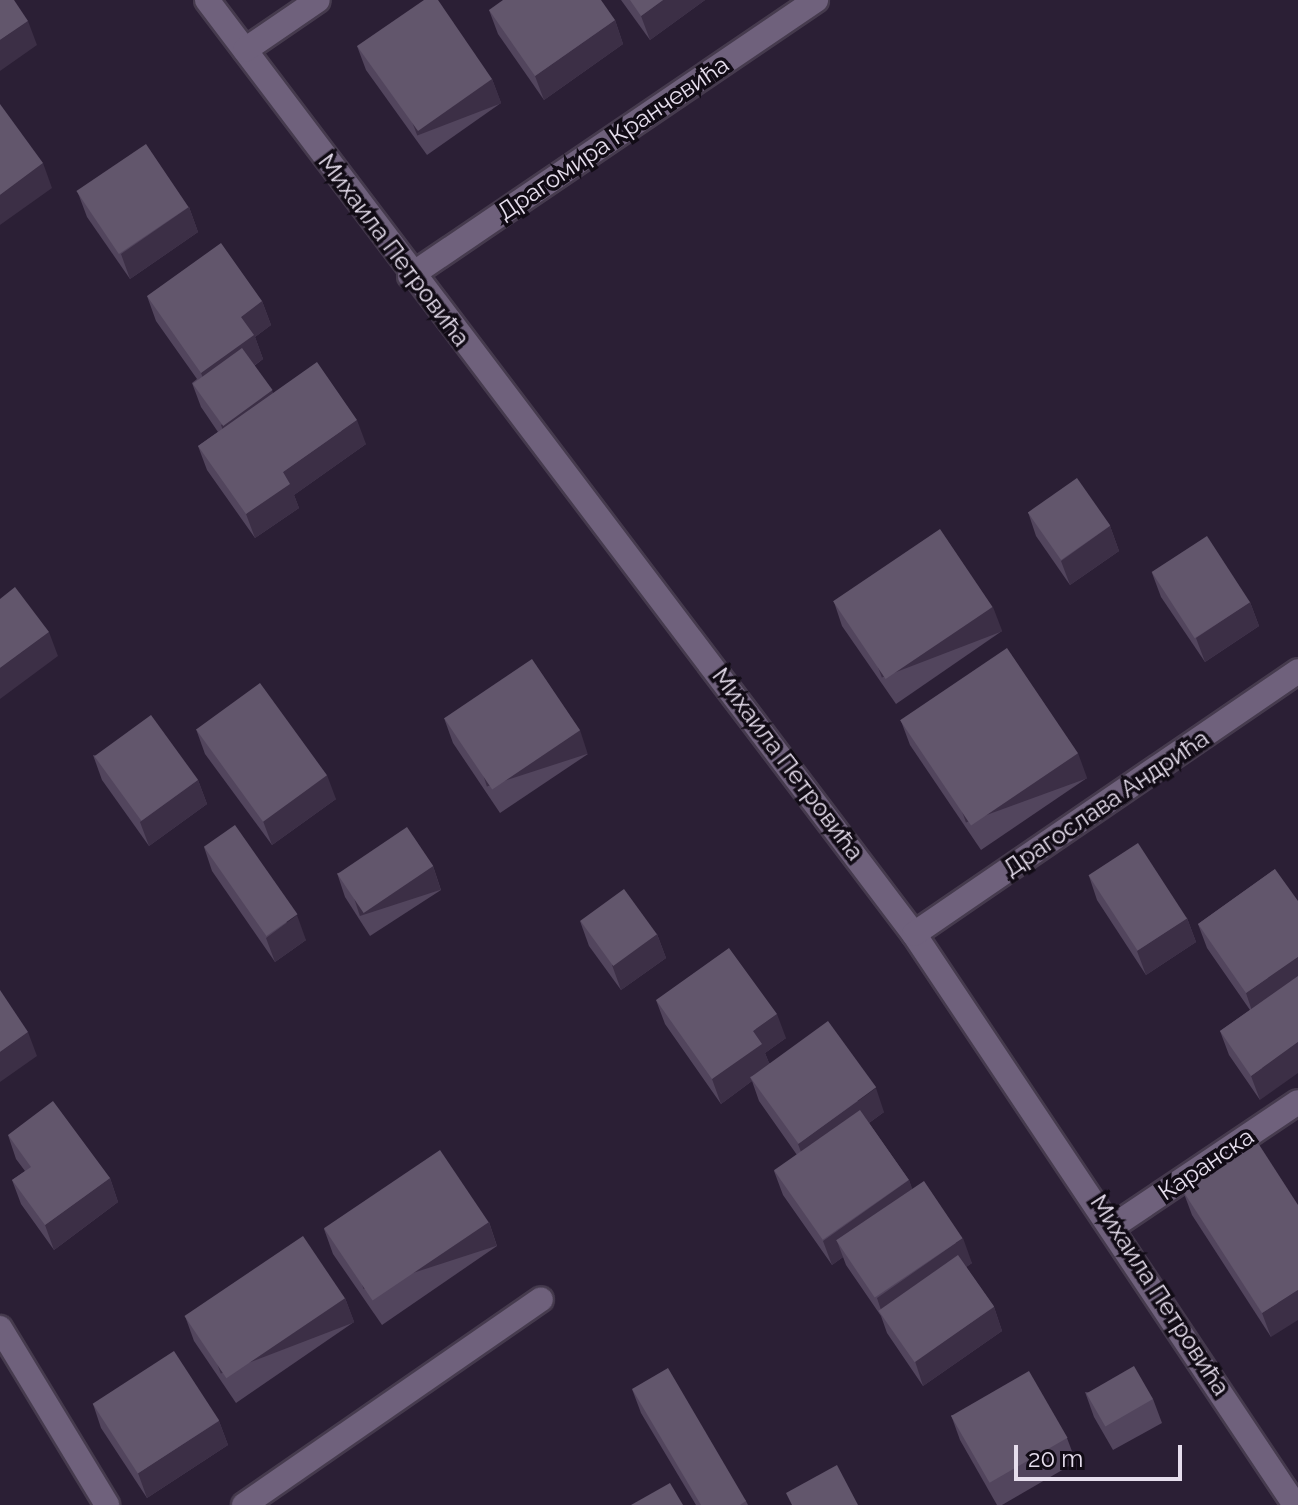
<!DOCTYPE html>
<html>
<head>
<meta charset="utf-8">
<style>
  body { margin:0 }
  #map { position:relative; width:1298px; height:1505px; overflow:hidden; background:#2b1f35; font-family:Raleway,sans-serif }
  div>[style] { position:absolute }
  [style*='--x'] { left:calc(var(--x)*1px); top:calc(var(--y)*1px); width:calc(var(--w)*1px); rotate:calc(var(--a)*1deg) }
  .roads { filter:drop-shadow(2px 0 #463b4e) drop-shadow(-2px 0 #463b4e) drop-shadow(0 2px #463b4e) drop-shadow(0 -2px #463b4e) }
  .minor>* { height:24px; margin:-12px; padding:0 12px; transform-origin:12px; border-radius:12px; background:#6f617c }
  .wall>* { inset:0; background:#52455d }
  .shaded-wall>* { inset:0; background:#3c2f46; transform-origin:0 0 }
  .building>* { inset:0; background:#62566c; transform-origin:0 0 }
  span { translate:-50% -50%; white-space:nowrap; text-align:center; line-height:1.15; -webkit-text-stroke:7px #110b15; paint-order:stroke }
  .street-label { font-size:24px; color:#e6deed }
  .scale { position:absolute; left:1014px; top:1445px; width:168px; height:36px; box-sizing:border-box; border:4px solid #e6deed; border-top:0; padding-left:10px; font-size:24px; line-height:28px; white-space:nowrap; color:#e6deed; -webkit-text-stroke:6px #110b15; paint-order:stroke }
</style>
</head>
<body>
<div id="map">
  <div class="roads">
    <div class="minor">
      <div style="--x:207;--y:0;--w:1171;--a:52.88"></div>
      <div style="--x:914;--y:934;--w:686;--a:56.29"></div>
      <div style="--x:245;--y:50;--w:88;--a:-34.4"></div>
      <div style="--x:410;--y:276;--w:491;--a:-34.2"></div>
      <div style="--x:914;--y:934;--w:465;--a:-34.4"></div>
      <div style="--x:1115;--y:1225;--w:220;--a:-33.9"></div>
      <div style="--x:0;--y:1328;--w:207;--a:58.8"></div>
      <div style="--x:244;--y:1505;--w:361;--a:-34.7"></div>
    </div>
  </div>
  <div class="wall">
    <div style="clip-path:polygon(621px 0,705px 0,650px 40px)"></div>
    <div style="clip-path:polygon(489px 10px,615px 20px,623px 44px,544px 100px,498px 34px)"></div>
    <div style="clip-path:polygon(357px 46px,492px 79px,501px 103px,427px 155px,366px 70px)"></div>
    <div style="clip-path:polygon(78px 193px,189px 207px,198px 232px,130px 279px,87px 217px)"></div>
    <div style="clip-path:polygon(147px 296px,262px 301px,271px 325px,255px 337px,263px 359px,254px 366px,273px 393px,366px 444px,294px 495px,299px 508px,255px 538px,207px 470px,198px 446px,218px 432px,201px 407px,192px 383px,197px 379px,156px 321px)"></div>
    <div style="clip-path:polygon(1028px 512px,1110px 526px,1119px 551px,1070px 585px,1036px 536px)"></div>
    <div style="clip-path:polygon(1152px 573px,1250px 602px,1259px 626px,1205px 662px,1161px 597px)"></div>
    <div style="clip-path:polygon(834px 602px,1002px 631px,896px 704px,842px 626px)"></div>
    <div style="clip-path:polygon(444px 718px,588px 754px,500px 813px,453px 743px)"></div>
    <div style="clip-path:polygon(901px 721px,1087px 778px,981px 850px,910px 745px)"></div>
    <div style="clip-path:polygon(196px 729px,336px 799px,272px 845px,205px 754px)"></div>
    <div style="clip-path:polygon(93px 755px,198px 780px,207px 804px,149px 846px,102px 780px)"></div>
    <div style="clip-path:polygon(204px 847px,306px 940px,275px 962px,212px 871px)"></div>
    <div style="clip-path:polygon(433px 866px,441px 890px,370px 936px,345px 897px,337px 873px)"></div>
    <div style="clip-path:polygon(1275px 869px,1260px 1100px,1229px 1055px,1220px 1031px,1250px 1010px,1207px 948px,1198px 924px)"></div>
    <div style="clip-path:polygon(1089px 876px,1187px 918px,1196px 942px,1146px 975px,1097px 900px)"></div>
    <div style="clip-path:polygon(580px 921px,657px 934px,666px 958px,621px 990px,589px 946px)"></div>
    <div style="clip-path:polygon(656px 1000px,786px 1038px,765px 1053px,769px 1063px,884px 1112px,869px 1123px,909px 1180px,912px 1189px,972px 1263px,966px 1267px,994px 1307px,1002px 1331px,923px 1386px,887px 1333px,881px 1316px,846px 1265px,843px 1257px,832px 1265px,783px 1195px,774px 1171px,797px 1155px,759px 1101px,752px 1081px,721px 1104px,665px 1024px)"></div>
    <div style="clip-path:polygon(8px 1135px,110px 1178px,118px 1202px,54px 1250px,21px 1204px,12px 1180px,25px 1171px,16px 1159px)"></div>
    <div style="clip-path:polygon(1183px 1191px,1298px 1205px,1271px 1337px,1192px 1215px)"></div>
    <div style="clip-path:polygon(489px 1222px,497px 1246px,382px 1325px,333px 1254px,324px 1229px)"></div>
    <div style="clip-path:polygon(345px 1298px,354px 1322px,236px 1403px,194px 1341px,185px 1316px)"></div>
    <div style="clip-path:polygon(632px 1389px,746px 1501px,748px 1505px,696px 1505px,641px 1413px)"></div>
    <div style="clip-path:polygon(1085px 1392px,1153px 1399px,1162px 1423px,1113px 1450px,1094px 1417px)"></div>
    <div style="clip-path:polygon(93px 1404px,219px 1421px,228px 1445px,147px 1498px,101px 1428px)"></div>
    <div style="clip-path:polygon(951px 1415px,1067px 1438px,1076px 1462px,1002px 1505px,997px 1505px,960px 1440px)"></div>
  </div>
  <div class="shaded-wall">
    <div style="clip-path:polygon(663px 0,705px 0,650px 40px,641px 16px)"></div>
    <div style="clip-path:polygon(615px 20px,623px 44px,544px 100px,535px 76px)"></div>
    <div style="clip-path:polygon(28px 21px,37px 45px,0 71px,0 40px)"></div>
    <div style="left:492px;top:79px;width:26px;height:90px;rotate:69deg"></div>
    <div style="clip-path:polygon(43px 163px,52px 188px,0 225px,0 195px)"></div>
    <div style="clip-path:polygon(189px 207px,198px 232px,130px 279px,121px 254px)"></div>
    <div style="clip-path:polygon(262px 301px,271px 325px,255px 337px,263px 359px,210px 397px,201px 373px,241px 317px)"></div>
    <div style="clip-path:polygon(272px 390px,280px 414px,230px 450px,221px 425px)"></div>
    <div style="clip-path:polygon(357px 420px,366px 444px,294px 495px,299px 508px,255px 538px,246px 514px,283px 472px)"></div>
    <div style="clip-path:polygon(1110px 526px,1119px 551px,1070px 585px,1061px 561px)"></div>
    <div style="clip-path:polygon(1250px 602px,1259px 626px,1205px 662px,1196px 638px)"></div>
    <div style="left:993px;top:607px;width:26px;height:129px;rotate:69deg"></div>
    <div style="clip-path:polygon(49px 632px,58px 656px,0 699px,0 668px)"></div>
    <div style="left:580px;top:730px;width:25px;height:106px;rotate:72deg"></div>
    <div style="left:1078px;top:753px;width:27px;height:129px;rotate:70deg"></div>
    <div style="clip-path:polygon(327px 775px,336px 799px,272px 845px,263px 821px)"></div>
    <div style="clip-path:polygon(198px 780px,207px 804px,149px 846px,140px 822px)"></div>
    <div style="left:433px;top:866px;width:25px;height:85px;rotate:72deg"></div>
    <div style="clip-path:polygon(297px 915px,306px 940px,275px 962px,266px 938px)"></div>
    <div style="clip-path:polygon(1187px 918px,1196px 942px,1146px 975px,1137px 951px)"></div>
    <div style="clip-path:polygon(657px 934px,666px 958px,621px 990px,612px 965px)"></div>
    <div style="clip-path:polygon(1298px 957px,1298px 987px,1254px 1017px,1246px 993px)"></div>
    <div style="clip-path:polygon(777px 1014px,786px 1038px,765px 1053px,771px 1068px,750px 1077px,752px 1081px,721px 1104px,712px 1079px,753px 1031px)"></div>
    <div style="clip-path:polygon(28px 1032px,37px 1056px,0 1082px,0 1052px)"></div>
    <div style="clip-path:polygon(1298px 1042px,1298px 1073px,1260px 1100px,1251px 1076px)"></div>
    <div style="clip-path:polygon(876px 1088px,884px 1112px,807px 1168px,798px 1144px)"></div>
    <div style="clip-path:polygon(110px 1178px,118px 1202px,54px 1250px,45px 1225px)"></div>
    <div style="clip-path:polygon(909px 1180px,918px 1204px,837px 1241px,843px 1257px,832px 1265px,823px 1241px)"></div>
    <div style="left:489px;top:1222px;width:25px;height:140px;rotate:72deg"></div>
    <div style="clip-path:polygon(963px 1238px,972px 1263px,887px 1321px,883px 1316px,877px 1298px)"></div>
    <div style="clip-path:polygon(1298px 1290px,1298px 1320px,1271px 1337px,1262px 1313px)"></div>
    <div style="left:345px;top:1298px;width:26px;height:143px;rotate:69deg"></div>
    <div style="clip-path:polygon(994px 1307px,1002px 1331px,923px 1386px,915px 1361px)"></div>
    <div style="clip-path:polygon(219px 1421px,228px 1445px,147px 1498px,138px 1473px)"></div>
  </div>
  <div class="building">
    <div style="clip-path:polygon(0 0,14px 0,28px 21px,0 40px)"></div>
    <div style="clip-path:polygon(424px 0,438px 0,492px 79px,418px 131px,357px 46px)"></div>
    <div style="clip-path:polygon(503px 0,601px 0,615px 20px,535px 76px,489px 10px)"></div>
    <div style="clip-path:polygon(630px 0,663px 0,641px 16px)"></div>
    <div style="clip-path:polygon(0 104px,43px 163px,0 195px)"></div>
    <div style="left:146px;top:144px;width:76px;height:84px;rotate:56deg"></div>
    <div style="clip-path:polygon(221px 243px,262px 301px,241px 317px,254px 335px,201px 373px,147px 296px)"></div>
    <div style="left:242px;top:348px;width:52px;height:61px;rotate:54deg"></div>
    <div style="clip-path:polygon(317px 362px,357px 420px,283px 472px,290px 484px,246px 514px,198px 446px)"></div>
    <div style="left:1077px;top:478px;width:58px;height:60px;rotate:55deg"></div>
    <div style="left:940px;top:529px;width:94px;height:129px;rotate:56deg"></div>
    <div style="left:1207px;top:536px;width:79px;height:66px;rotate:57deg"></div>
    <div style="clip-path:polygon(15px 587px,49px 632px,0 668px,0 599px)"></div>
    <div style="left:1007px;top:648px;width:127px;height:129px;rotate:56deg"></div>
    <div style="left:532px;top:659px;width:86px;height:106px;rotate:56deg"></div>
    <div style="left:260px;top:683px;width:114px;height:79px;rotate:54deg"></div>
    <div style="left:151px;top:715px;width:80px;height:70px;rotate:54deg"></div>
    <div style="left:235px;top:825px;width:109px;height:38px;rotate:55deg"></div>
    <div style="left:407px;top:827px;width:47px;height:84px;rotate:56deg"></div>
    <div style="left:1138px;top:843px;width:90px;height:59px;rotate:57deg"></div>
    <div style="clip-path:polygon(1275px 869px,1298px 901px,1298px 957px,1246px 993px,1198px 924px)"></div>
    <div style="left:624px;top:889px;width:56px;height:54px;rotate:54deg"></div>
    <div style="clip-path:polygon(729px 948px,777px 1014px,753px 1031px,762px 1044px,712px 1079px,656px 1000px)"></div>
    <div style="clip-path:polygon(1298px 976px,1298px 1042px,1251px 1076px,1220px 1031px)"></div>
    <div style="clip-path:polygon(0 990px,28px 1032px,0 1052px)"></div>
    <div style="left:828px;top:1021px;width:82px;height:96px;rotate:54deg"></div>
    <div style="clip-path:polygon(53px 1101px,110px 1178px,45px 1225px,12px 1180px,31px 1167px,8px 1135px)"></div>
    <div style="left:860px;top:1110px;width:85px;height:105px;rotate:55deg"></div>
    <div style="clip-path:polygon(1258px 1143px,1298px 1205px,1298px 1290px,1262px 1313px,1183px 1191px)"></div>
    <div style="left:440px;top:1150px;width:87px;height:140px;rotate:56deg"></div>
    <div style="left:924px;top:1181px;width:69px;height:106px;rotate:56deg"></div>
    <div style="left:303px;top:1236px;width:75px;height:143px;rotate:56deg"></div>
    <div style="left:958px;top:1255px;width:63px;height:97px;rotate:55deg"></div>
    <div style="left:174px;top:1351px;width:83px;height:97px;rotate:57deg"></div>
    <div style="left:1134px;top:1366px;width:38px;height:55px;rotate:60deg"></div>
    <div style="clip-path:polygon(668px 1368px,746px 1501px,740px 1505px,701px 1505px,632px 1389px)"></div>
    <div style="left:1029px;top:1371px;width:77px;height:90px;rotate:60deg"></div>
    <div style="clip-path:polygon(837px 1465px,858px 1505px,792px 1505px,786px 1493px)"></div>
    <div style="clip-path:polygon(670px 1483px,683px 1505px,631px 1505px)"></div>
  </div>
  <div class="street-label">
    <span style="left:613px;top:138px;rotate:-34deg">Драгомира Кранчевића</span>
    <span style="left:394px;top:250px;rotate:53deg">Михаила Петровића</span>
    <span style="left:788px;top:764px;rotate:53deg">Михаила Петровића</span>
    <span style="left:1106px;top:803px;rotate:-34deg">Драгослава Андрића</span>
    <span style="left:1206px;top:1164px;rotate:-34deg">Каранска</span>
    <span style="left:1160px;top:1295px;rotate:57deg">Михаила Петровића</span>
  </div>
  <div class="scale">20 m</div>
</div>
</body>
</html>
